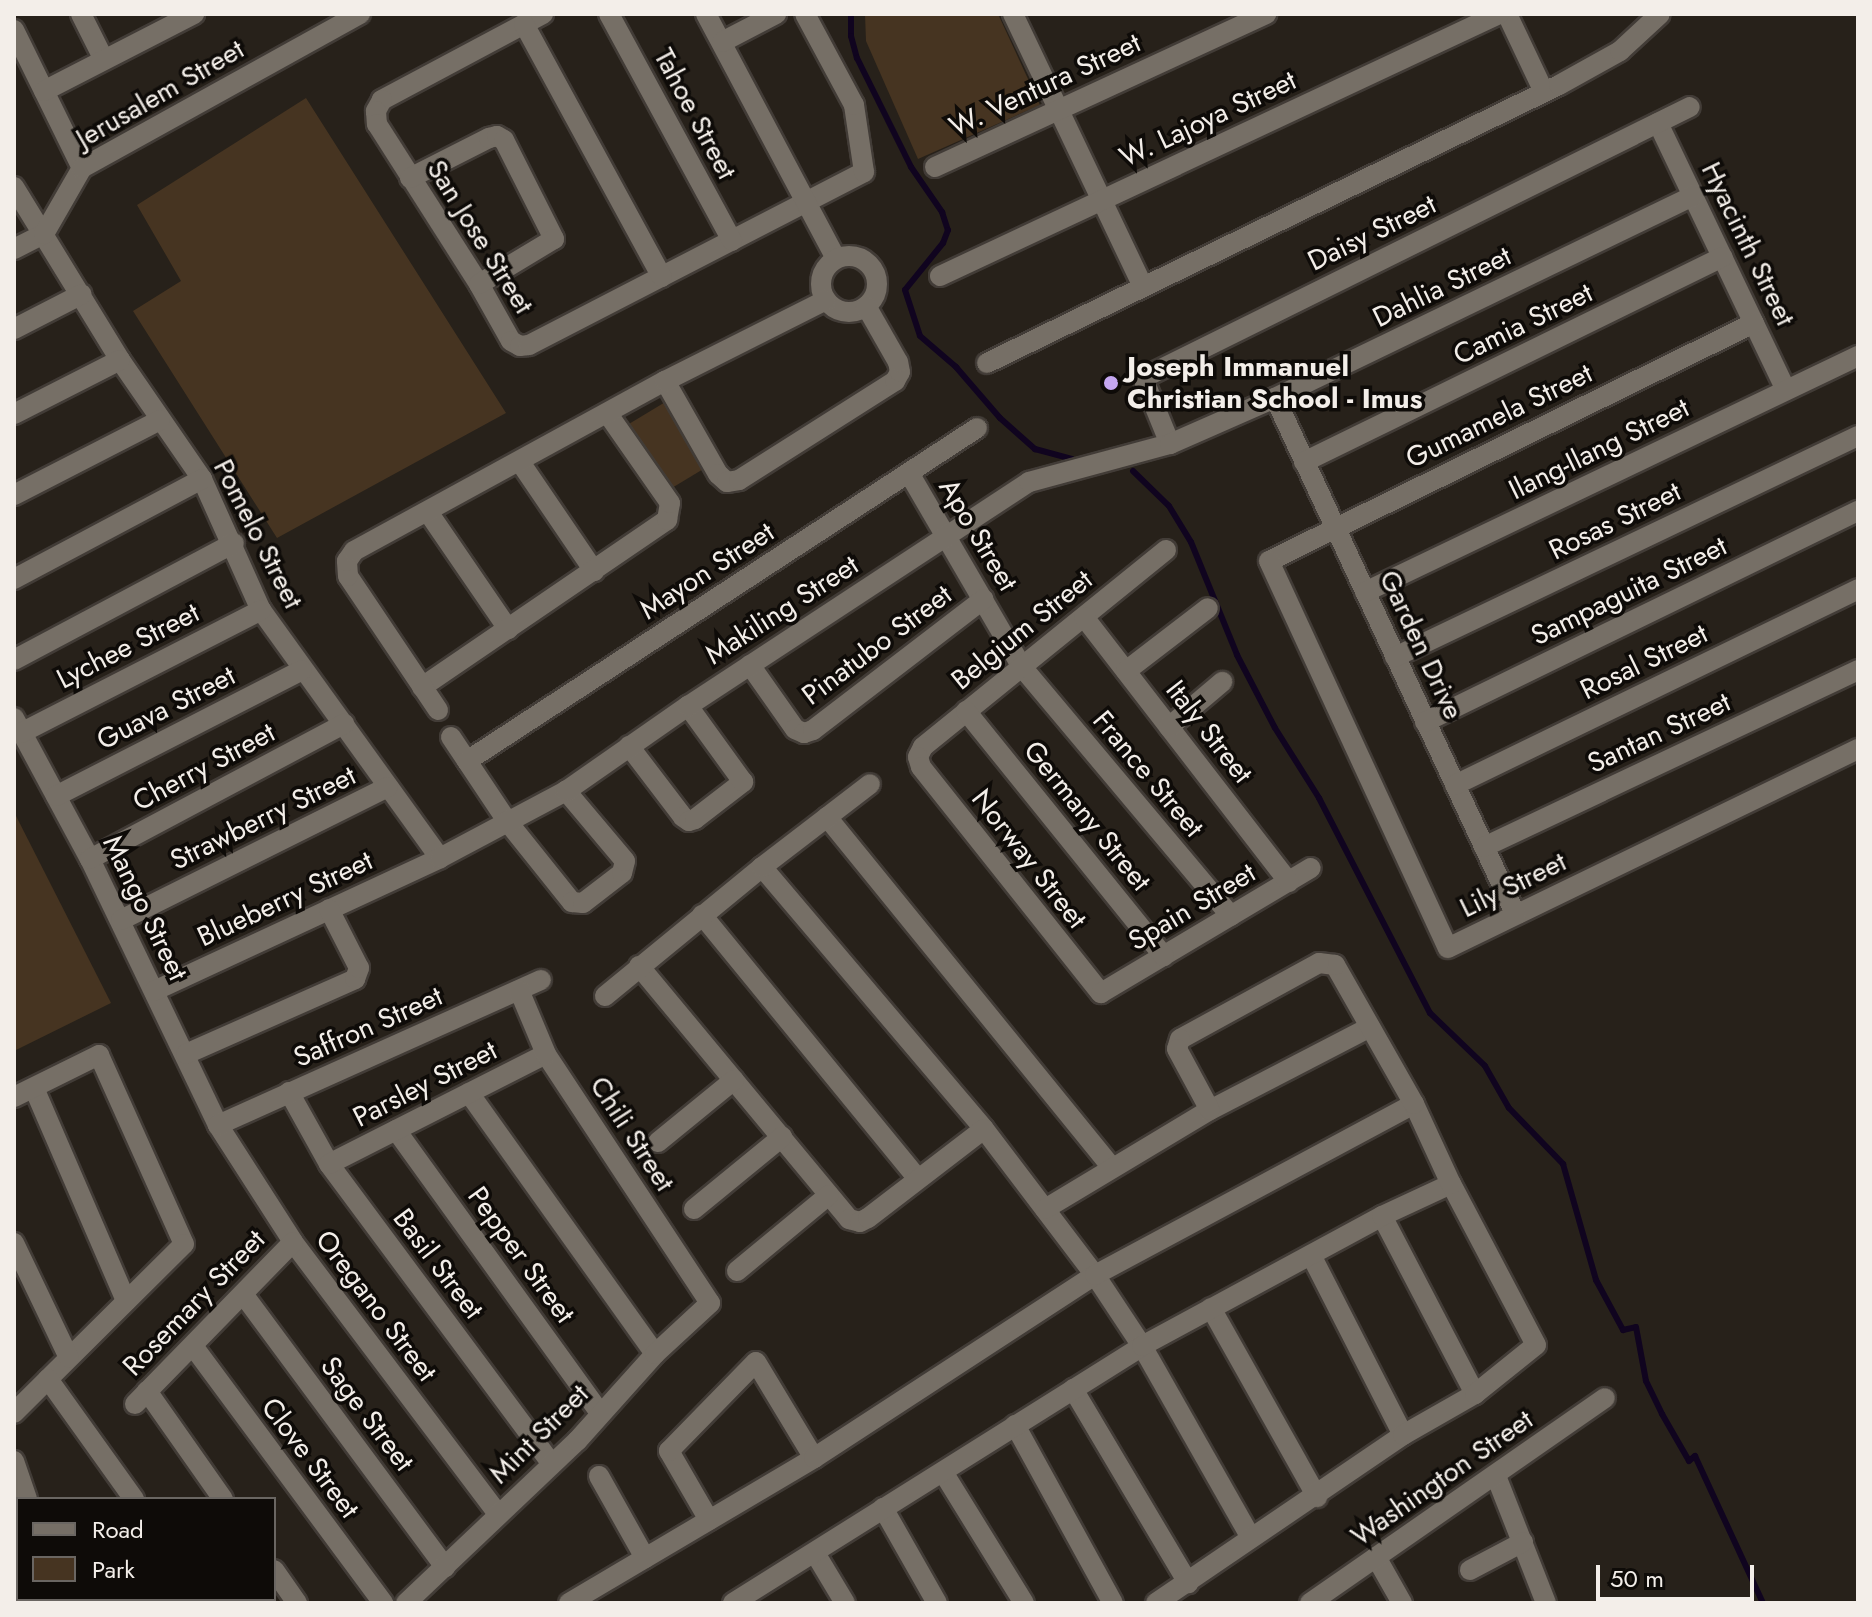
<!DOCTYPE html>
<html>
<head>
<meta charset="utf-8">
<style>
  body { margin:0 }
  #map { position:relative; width:1872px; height:1617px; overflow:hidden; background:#27211a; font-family:Jost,sans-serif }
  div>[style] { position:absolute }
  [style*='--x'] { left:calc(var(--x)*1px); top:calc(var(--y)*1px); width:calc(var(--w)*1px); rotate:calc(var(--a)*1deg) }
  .green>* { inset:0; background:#463421; transform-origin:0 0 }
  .stream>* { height:6px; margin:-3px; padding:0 3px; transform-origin:3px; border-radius:3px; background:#10041f }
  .roads { filter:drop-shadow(2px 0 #423c37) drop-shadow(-2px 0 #423c37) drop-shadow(0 2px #423c37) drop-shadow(0 -2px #423c37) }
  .minor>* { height:20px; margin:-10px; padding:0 10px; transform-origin:10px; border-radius:10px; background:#766f66 }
  .minor>.ring { margin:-10px; padding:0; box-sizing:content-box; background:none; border:20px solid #766f66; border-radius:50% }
  .dots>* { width:22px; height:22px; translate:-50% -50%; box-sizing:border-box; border:4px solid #0e0b08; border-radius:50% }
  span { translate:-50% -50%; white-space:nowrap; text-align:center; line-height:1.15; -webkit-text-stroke:7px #0e0b08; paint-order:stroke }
  .street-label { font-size:28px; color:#f3eee9 }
  .poi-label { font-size:28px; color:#f3eee9; font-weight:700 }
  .left { translate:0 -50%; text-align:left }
  .frame { position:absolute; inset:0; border:16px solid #f3eee9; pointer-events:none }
  .legend { position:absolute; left:16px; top:1497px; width:260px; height:104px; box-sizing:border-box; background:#0e0b08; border:2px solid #6a6662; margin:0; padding:10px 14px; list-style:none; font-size:24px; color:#f3eee9 }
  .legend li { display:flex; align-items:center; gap:16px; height:40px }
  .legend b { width:40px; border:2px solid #6a6662 }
  .scale { position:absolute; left:1596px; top:1565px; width:158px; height:36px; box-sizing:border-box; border:4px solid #f3eee9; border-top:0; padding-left:10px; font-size:24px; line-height:28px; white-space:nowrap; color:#f3eee9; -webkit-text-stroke:6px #0e0b08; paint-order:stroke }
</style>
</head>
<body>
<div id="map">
  <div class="green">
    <div style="clip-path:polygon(865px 14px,998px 14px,1040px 105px,918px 159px,866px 41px)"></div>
    <div style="clip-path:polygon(306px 98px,506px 413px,277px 538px,133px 311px,181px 281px,137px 205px)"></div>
    <div style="left:667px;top:401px;width:77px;height:44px;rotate:59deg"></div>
    <div style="clip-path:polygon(14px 812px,111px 1003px,14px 1051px)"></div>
  </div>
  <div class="stream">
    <div style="--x:851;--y:14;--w:22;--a:90"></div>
    <div style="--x:851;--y:36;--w:23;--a:75"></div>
    <div style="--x:857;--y:58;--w:122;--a:63.6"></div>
    <div style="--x:911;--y:167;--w:55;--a:55.4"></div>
    <div style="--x:942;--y:212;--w:19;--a:72"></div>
    <div style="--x:948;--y:230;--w:14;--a:111"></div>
    <div style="--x:943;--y:243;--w:60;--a:129"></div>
    <div style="--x:905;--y:290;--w:48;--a:71.9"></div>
    <div style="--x:920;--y:336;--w:48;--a:40.7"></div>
    <div style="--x:956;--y:367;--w:67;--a:49.2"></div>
    <div style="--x:1000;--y:418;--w:47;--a:41.5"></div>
    <div style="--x:1035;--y:449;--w:38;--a:15"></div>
    <div style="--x:1133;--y:471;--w:50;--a:44.2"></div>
    <div style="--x:1169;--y:506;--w:42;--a:58.6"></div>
    <div style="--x:1191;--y:542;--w:122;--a:67.8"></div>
    <div style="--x:1237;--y:655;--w:82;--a:62.5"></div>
    <div style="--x:1275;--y:728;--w:83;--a:57.8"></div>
    <div style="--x:1319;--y:798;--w:242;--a:62.7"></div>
    <div style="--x:1430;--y:1013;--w:76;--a:43.9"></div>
    <div style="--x:1485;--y:1066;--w:48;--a:60.3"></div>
    <div style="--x:1509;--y:1108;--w:78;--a:46"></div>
    <div style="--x:1563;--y:1164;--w:121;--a:74.1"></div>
    <div style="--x:1596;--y:1280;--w:57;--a:61.6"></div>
    <div style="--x:1623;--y:1330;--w:13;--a:-13"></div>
    <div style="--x:1636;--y:1327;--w:55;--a:79.5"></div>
    <div style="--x:1646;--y:1381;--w:37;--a:64"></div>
    <div style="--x:1662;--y:1414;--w:54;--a:60.1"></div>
    <div style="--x:1689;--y:1461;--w:8;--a:-40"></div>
    <div style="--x:1695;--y:1456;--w:162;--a:65.2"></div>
  </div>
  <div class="roads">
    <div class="minor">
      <div style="--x:81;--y:14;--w:51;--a:63.4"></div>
      <div style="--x:543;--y:14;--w:183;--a:151.9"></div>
      <div style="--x:382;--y:100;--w:13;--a:119"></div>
      <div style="--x:376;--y:111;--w:13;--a:86"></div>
      <div style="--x:377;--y:124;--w:190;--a:57.5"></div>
      <div style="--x:479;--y:284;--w:65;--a:60.7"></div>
      <div style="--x:511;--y:341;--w:10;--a:29"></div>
      <div style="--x:520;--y:346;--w:9;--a:-6"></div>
      <div style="--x:529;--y:345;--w:377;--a:-27.3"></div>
      <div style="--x:864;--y:172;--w:68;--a:-98.5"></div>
      <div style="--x:854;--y:105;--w:103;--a:-118.3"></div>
      <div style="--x:609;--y:14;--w:258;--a:61.5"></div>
      <div style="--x:706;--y:14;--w:277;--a:62"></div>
      <div style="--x:1013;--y:14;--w:302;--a:64.5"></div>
      <div style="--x:1507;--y:14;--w:86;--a:64.6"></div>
      <div style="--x:524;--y:24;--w:288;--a:61.4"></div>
      <div style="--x:14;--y:30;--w:154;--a:63.8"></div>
      <div style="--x:722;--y:42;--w:61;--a:-27.4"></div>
      <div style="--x:44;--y:91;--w:169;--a:-27.2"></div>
      <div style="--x:1658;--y:123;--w:296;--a:64.4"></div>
      <div style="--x:935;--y:167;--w:365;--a:-24.8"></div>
      <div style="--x:410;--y:178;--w:89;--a:-26.9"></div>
      <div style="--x:489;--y:138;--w:8;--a:-14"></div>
      <div style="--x:497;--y:136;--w:8;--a:30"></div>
      <div style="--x:504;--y:140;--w:111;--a:63.2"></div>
      <div style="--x:554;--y:239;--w:87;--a:149"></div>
      <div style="--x:14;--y:187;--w:203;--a:58.5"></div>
      <div style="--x:120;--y:360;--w:145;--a:55.4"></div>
      <div style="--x:202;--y:479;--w:144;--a:65.8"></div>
      <div style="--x:261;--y:610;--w:306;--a:54.2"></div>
      <div style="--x:14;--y:249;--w:34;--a:-27"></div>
      <div style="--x:44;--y:234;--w:76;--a:-60.1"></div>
      <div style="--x:82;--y:168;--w:318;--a:-29"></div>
      <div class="ring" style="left:821px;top:256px;width:36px;height:36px"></div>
      <div style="--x:940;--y:276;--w:617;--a:-25.11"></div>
      <div style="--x:1754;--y:323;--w:540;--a:153.86"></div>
      <div style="--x:1269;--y:561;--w:426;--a:65.2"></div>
      <div style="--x:1448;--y:948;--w:456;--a:-25.9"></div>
      <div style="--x:14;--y:329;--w:76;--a:-27.2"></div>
      <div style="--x:987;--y:363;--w:636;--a:-25.92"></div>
      <div style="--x:1559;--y:85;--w:70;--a:-29.1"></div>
      <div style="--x:1620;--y:51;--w:54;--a:-42.8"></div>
      <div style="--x:665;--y:381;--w:107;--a:60.3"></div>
      <div style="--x:718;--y:474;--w:12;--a:42"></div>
      <div style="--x:727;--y:482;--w:12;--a:-9"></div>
      <div style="--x:739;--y:480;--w:185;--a:-32.4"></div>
      <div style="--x:895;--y:381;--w:10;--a:-61"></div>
      <div style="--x:900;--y:372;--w:10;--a:-101"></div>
      <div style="--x:898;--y:362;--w:64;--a:-119.7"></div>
      <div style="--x:1275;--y:398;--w:570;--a:65.01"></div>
      <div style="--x:14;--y:414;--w:119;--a:-27"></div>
      <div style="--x:1170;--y:444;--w:71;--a:-112.2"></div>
      <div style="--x:1143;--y:378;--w:610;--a:-26.36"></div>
      <div style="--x:520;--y:462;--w:132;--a:55.8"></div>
      <div style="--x:1304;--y:462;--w:466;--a:-26.1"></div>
      <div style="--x:909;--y:473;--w:225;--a:59.8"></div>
      <div style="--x:1022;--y:667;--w:325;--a:50"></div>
      <div style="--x:14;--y:495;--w:164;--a:-27.2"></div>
      <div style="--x:428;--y:512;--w:142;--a:55.6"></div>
      <div style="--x:1166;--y:550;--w:313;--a:141"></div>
      <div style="--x:923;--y:747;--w:11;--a:117"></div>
      <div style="--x:918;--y:757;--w:10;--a:73"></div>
      <div style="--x:921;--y:767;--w:289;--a:51.5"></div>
      <div style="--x:1101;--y:993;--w:244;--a:-30.8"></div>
      <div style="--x:14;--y:579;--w:213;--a:-28"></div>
      <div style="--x:1365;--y:592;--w:547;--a:-25.58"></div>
      <div style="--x:1084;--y:617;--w:335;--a:52.3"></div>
      <div style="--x:1395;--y:657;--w:513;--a:-25.52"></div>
      <div style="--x:14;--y:660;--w:249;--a:-28"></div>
      <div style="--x:750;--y:665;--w:78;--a:54.9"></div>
      <div style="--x:795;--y:729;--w:10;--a:24"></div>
      <div style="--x:804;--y:733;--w:9;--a:-18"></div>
      <div style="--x:813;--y:730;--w:215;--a:-37.5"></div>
      <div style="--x:1126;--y:671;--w:103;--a:-37.5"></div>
      <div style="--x:422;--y:687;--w:297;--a:-34.3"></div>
      <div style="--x:667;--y:520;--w:17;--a:-80"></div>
      <div style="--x:670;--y:503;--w:108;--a:-124.9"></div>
      <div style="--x:438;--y:710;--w:161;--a:-123.9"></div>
      <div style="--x:348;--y:576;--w:15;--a:-94"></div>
      <div style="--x:347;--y:561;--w:12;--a:-55"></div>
      <div style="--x:354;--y:551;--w:354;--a:-28.7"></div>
      <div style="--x:665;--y:381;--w:180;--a:-26.7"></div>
      <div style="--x:966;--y:711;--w:315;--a:51.1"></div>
      <div style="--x:14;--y:718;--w:160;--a:61.7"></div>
      <div style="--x:90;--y:859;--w:295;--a:64.3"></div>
      <div style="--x:218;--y:1125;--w:139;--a:57.3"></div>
      <div style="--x:293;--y:1242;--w:341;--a:53"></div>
      <div style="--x:1425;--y:722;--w:482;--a:-26"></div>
      <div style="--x:1169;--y:727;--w:70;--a:-40.3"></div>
      <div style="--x:21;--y:733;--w:270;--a:-27.1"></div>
      <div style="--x:451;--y:737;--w:101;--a:56.3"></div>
      <div style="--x:507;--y:821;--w:104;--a:51.3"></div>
      <div style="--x:572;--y:902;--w:11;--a:5"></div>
      <div style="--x:583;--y:903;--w:49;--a:-37.6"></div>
      <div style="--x:622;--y:873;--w:12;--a:-76"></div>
      <div style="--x:625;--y:861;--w:92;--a:-130.1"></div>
      <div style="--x:629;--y:746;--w:89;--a:52.7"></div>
      <div style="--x:683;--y:817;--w:7;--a:34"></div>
      <div style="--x:689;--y:821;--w:6;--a:-18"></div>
      <div style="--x:695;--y:819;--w:61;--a:-37.6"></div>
      <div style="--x:743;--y:782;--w:94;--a:-125.9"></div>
      <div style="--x:467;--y:761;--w:609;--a:-33.14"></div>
      <div style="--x:1455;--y:785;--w:448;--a:-25.9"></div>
      <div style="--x:56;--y:796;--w:276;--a:-27.1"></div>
      <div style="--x:827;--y:817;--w:452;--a:50.9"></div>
      <div style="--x:1484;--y:847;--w:414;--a:-25.3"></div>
      <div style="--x:90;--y:859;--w:288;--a:-28"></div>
      <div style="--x:762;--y:867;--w:343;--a:49.7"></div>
      <div style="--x:984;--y:1129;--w:183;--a:52.8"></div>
      <div style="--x:1095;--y:1275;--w:85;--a:56.5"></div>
      <div style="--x:1142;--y:1346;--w:219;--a:60.4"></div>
      <div style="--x:702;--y:915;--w:341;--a:50.7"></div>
      <div style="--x:121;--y:920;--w:298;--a:-26.5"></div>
      <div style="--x:639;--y:966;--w:329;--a:50.3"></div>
      <div style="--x:849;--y:1219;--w:11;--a:15"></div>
      <div style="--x:860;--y:1222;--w:9;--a:-27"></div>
      <div style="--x:868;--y:1218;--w:146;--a:-37.5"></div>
      <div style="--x:154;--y:991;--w:315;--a:-24.9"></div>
      <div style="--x:440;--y:858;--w:143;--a:-28"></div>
      <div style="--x:566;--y:791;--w:149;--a:-34.9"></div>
      <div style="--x:688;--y:706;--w:408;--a:-33.3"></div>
      <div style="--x:1029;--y:482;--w:146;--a:-15.1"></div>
      <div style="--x:1170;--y:444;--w:115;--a:-23.7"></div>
      <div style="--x:1275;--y:398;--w:464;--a:-25.8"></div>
      <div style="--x:605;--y:996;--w:203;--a:-39.4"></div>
      <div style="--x:762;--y:867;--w:136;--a:-37.5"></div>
      <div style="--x:186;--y:1054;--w:185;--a:-23.9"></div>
      <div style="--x:355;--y:979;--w:12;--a:-70"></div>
      <div style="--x:359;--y:968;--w:66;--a:-117"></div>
      <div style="--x:34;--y:1088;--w:232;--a:66.6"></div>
      <div style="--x:289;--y:1092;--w:82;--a:60.9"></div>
      <div style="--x:329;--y:1164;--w:372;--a:53.4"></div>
      <div style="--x:469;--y:1093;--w:320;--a:54.5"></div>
      <div style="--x:14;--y:1097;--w:95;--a:-26.3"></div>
      <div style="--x:99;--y:1055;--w:207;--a:65.8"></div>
      <div style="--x:184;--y:1244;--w:240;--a:135.2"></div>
      <div style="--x:218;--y:1125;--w:354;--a:-24.2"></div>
      <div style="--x:396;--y:1130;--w:349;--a:54.2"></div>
      <div style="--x:658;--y:1142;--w:98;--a:-39.2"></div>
      <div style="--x:329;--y:1164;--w:243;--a:-26.9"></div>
      <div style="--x:694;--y:1209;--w:114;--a:-39.3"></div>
      <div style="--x:1045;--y:1209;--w:192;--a:-31"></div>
      <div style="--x:1210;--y:1110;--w:180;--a:-27.4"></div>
      <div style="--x:1382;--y:1216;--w:201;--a:62.4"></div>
      <div style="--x:14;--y:1243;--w:127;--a:64.4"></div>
      <div style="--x:1311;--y:1255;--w:202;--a:62.9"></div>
      <div style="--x:737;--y:1271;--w:119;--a:-39.6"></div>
      <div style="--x:243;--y:1294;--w:340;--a:53.5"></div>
      <div style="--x:1211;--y:1308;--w:217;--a:60.7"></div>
      <div style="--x:193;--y:1346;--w:320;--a:53.5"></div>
      <div style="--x:48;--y:1379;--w:148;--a:54.4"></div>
      <div style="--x:1073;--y:1389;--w:226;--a:59.3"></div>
      <div style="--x:147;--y:1391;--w:132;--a:54.9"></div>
      <div style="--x:135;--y:1404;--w:226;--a:-45.7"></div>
      <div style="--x:1015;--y:1425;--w:203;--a:61.2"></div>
      <div style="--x:14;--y:1461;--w:40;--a:71.1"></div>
      <div style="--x:943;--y:1472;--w:154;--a:58.3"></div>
      <div style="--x:599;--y:1476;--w:94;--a:60.7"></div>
      <div style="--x:1496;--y:1476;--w:136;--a:68.5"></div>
      <div style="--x:883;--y:1508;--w:109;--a:60.4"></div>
      <div style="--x:709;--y:1520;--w:80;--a:-120.1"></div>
      <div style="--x:669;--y:1451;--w:124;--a:-45.7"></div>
      <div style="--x:756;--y:1362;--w:112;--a:58.9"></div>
      <div style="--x:815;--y:1553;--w:58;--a:59"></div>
      <div style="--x:1376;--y:1557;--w:53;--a:60.5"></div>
      <div style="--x:274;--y:1570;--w:40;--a:55.1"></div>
      <div style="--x:1470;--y:1570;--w:60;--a:-27.8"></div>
      <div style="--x:92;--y:1599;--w:6;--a:45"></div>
      <div style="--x:205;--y:1599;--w:5;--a:53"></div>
      <div style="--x:406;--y:1603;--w:236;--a:-43.5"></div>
      <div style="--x:577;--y:1441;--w:117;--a:-48.1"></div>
      <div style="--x:655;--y:1354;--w:75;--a:-42.8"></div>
      <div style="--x:710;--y:1303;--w:298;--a:-123.4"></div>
      <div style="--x:546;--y:1054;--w:69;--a:-112.9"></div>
      <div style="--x:569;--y:1603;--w:285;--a:-30.6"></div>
      <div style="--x:814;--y:1458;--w:335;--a:-33.1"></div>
      <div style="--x:1095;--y:1275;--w:362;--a:-28.2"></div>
      <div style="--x:733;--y:1603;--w:483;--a:-32.1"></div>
      <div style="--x:1142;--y:1346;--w:273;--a:-28.4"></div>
      <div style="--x:1382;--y:1216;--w:76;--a:-24.9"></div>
      <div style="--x:1156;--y:1603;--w:299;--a:-34.2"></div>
      <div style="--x:1403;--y:1435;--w:83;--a:-29.7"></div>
      <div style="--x:1475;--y:1394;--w:78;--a:-38.8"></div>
      <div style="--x:1536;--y:1345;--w:182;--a:-117.8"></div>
      <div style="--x:1451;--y:1184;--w:88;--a:-114.8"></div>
      <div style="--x:1414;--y:1104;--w:160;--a:-119.6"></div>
      <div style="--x:1335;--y:965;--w:16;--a:-173"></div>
      <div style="--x:1319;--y:963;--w:158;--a:151.3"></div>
      <div style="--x:1180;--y:1039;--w:10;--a:107"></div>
      <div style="--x:1177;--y:1049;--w:69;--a:61.6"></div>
      <div style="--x:1310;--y:1603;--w:359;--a:-34.8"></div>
    </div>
  </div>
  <div class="dots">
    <div style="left:1111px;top:383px;background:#c5a7f1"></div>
  </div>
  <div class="street-label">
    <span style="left:1045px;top:85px;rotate:-25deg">W. Ventura Street</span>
    <span style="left:160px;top:94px;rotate:-30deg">Jerusalem Street</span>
    <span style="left:695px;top:114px;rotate:62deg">Tahoe Street</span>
    <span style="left:1208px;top:119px;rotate:-25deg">W. Lajoya Street</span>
    <span style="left:1372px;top:233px;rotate:-26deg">Daisy Street</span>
    <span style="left:480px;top:237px;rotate:58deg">San Jose Street</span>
    <span style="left:1748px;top:244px;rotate:64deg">Hyacinth Street</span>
    <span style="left:1442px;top:287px;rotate:-26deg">Dahlia Street</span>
    <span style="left:1523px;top:324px;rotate:-26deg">Camia Street</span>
    <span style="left:1499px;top:416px;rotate:-26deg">Gumamela Street</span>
    <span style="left:1599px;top:449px;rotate:-26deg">Ilang-Ilang Street</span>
    <span style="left:1615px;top:521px;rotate:-26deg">Rosas Street</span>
    <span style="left:258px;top:534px;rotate:63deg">Pomelo Street</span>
    <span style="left:978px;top:535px;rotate:59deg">Apo Street</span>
    <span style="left:707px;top:571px;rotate:-33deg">Mayon Street</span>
    <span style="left:1629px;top:591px;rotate:-26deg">Sampaguita Street</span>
    <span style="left:782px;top:610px;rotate:-33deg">Makiling Street</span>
    <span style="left:1022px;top:630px;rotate:-39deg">Belgium Street</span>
    <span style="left:877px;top:645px;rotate:-37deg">Pinatubo Street</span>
    <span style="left:1421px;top:645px;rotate:65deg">Garden Drive</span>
    <span style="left:128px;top:646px;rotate:-27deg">Lychee Street</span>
    <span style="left:1644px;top:662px;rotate:-26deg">Rosal Street</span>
    <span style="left:166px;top:708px;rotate:-27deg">Guava Street</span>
    <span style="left:1209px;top:732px;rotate:52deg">Italy Street</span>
    <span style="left:1659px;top:733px;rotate:-25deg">Santan Street</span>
    <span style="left:204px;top:767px;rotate:-28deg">Cherry Street</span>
    <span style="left:1148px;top:774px;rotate:50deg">France Street</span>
    <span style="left:1087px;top:816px;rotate:51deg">Germany Street</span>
    <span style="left:263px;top:818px;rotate:-26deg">Strawberry Street</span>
    <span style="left:1029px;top:859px;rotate:52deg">Norway Street</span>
    <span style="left:1513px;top:885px;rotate:-26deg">Lily Street</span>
    <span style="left:285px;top:899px;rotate:-25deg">Blueberry Street</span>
    <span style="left:1192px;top:907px;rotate:-31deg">Spain Street</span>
    <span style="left:145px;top:908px;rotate:64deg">Mango Street</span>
    <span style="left:368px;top:1027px;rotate:-24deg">Saffron Street</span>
    <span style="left:425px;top:1084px;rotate:-27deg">Parsley Street</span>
    <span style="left:632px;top:1134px;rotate:57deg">Chili Street</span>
    <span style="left:521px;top:1255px;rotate:54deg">Pepper Street</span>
    <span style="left:438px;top:1264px;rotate:53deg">Basil Street</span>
    <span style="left:194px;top:1303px;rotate:-46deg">Rosemary Street</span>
    <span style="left:376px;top:1306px;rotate:53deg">Oregano Street</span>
    <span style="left:367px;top:1414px;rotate:53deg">Sage Street</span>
    <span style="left:539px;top:1434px;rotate:-45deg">Mint Street</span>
    <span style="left:310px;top:1458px;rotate:53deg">Clove Street</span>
    <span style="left:1442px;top:1478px;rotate:-35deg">Washington Street</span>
  </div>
  <div class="poi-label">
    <span class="left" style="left:1127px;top:383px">Joseph Immanuel<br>Christian School - Imus</span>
  </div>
  <div class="frame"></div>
  <ul class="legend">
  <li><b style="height:10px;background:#766f66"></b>Road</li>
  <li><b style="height:22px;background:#463421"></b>Park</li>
  </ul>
  <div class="scale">50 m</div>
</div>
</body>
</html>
